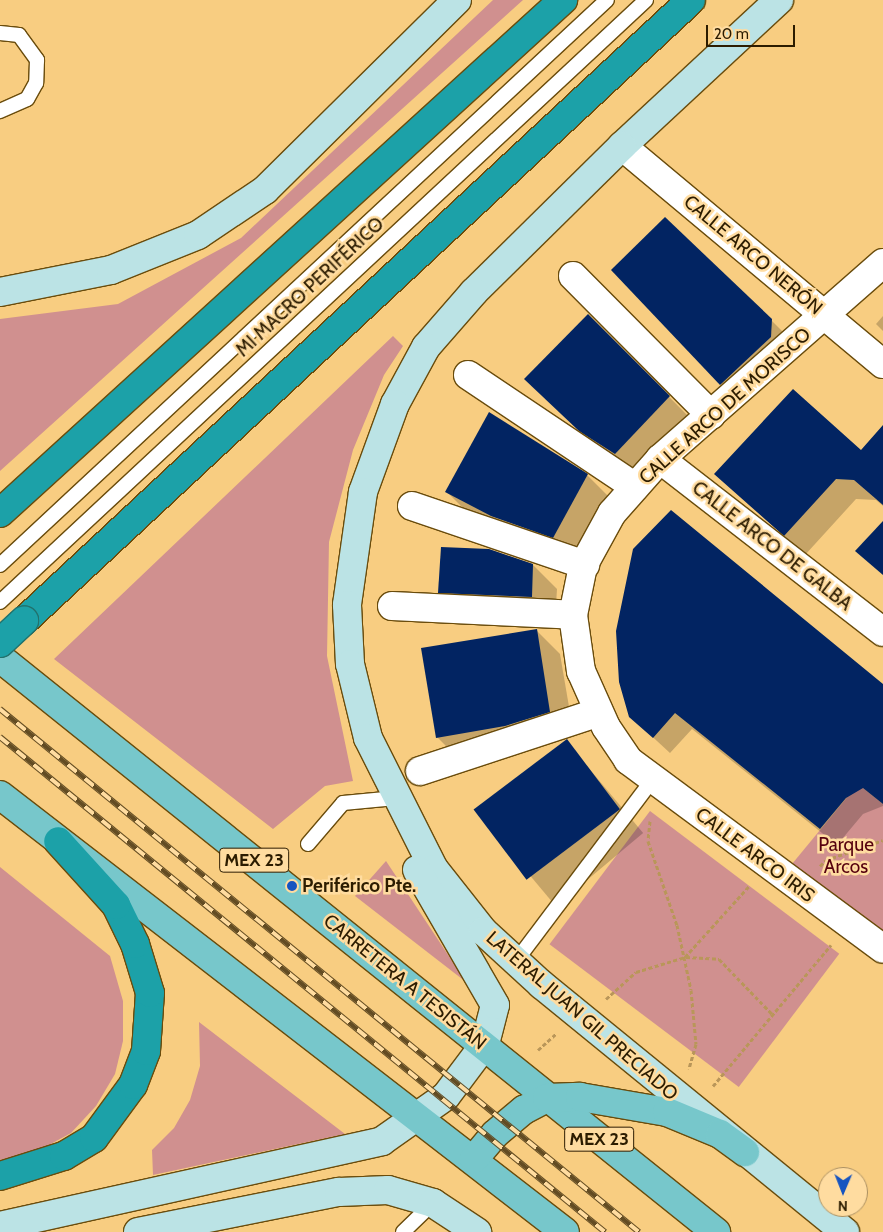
<!DOCTYPE html>
<html>
<head>
<meta charset="utf-8">
<style>
  body { margin:0 }
  #map { position:relative; width:883px; height:1232px; overflow:hidden; background:#f8cd81; font-family:Cabin,sans-serif }
  div>[style] { position:absolute }
  [style*='--x'] { left:calc(var(--x)*1px); top:calc(var(--y)*1px); width:calc(var(--w)*1px); rotate:calc(var(--a)*1deg) }
  .green>* { inset:0; background:#d0908f; transform-origin:0 0 }
  .shadow>* { inset:0; background:#0003; transform-origin:0 0 }
  .building>* { inset:0; background:#022462; transform-origin:0 0 }
  .path>* { height:3px; margin-top:-1.5px; transform-origin:0; background:repeating-linear-gradient(90deg,#b99659 0 4px,transparent 0 6.5px) }
  .roads { filter:drop-shadow(1px 0 #6a4c0c) drop-shadow(-1px 0 #6a4c0c) drop-shadow(0 1px #6a4c0c) drop-shadow(0 -1px #6a4c0c) }
  .lane>* { height:14px; margin:-7px; padding:0 7px; transform-origin:7px; border-radius:7px; background:#fff }
  .street>* { height:28px; margin:-14px; padding:0 14px; transform-origin:14px; border-radius:14px; background:#fff }
  .secondary>* { height:28px; margin:-14px; padding:0 14px; transform-origin:14px; border-radius:14px; background:#bbe3e5 }
  .primary>* { height:28px; margin:-14px; padding:0 14px; transform-origin:14px; border-radius:14px; background:#77c7cb }
  .highway>* { height:28px; margin:-14px; padding:0 14px; transform-origin:14px; border-radius:14px; background:#1ca1a8 }
  .rail>* { height:5.5px; margin-top:-2.75px; transform-origin:0; background:repeating-linear-gradient(90deg,#ffdca0 0 11px,#634c23 0 22px); box-sizing:border-box; border-block:1px solid #634c23 }
  .bridges { filter:drop-shadow(1px 0 #22726d) drop-shadow(-1px 0 #22726d) drop-shadow(0 1px #22726d) drop-shadow(0 -1px #22726d) }
  .highway-bridge>* { height:28px; margin:-14px; padding:0 14px; transform-origin:14px; border-radius:14px; background:#1ca1a8 }
  .dots>* { width:14px; height:14px; translate:-50% -50%; box-sizing:border-box; border:2px solid #ffdca0; border-radius:50% }
  span { translate:-50% -50%; white-space:nowrap; text-align:center; line-height:1.15; -webkit-text-stroke:5px #ffdca0; paint-order:stroke }
  .shield-label span { padding:1px 4px; background:#ffdca0; border:1px solid; border-radius:4px; -webkit-text-stroke-width:0 }
  .shield-label { font-size:18px; color:#2c1c00; font-weight:700 }
  .street-label { font-size:19px; color:#2c1c00 }
  .park-label { font-size:19px; color:#56000e }
  .poi-label { font-size:19px; color:#2c1c00; font-weight:700 }
  .left { translate:0 -50%; text-align:left }
  .north { position:absolute; left:818px; top:1167px; width:50px; height:50px; box-sizing:border-box; background:#ffdca0; border:1px solid #ab8f60; border-radius:50%; rotate:181deg; font-size:14px; font-weight:700; line-height:20px; text-align:center; color:#2c1c00 }
  .north::after { content:''; display:block; margin:auto; width:18px; height:22px; background:#1654c0; clip-path:polygon(50% 0,100% 100%,50% 72%,0 100%) }
  .scale { position:absolute; left:706px; top:25px; width:89px; height:22px; box-sizing:border-box; border:2px solid #2c1c00; border-top:0; padding-left:6px; font-size:15px; line-height:18px; white-space:nowrap; color:#2c1c00; -webkit-text-stroke:4px #ffdca0; paint-order:stroke }
</style>
</head>
<body>
<div id="map">
  <div class="green">
    <div style="clip-path:polygon(493px 0,523px 0,0 471px,0 319px,118px 304px,241px 238px)"></div>
    <div style="clip-path:polygon(393px 336px,403px 346px,384px 375px,353px 450px,329px 542px,327px 656px,353px 781px,325px 786px,273px 829px,54px 659px)"></div>
    <div style="clip-path:polygon(858px 784px,883px 804px,883px 931px,792px 864px)"></div>
    <div style="left:650px;top:811px;width:237px;height:167px;rotate:37deg"></div>
    <div style="clip-path:polygon(386px 861px,466px 982px,355px 896px)"></div>
    <div style="clip-path:polygon(0 867px,110px 956px,123px 1001px,123px 1041px,115px 1074px,96px 1106px,71px 1133px,36px 1152px,0 1160px)"></div>
    <div style="clip-path:polygon(199px 1022px,345px 1134px,153px 1175px,152px 1150px,174px 1128px,190px 1100px,200px 1066px)"></div>
  </div>
  <div class="shadow">
    <div style="clip-path:polygon(613px 270px,771px 320px,783px 332px,733px 396px)"></div>
    <div style="clip-path:polygon(588px 315px,693px 421px,639px 478px,605px 454px,550px 403px)"></div>
    <div style="clip-path:polygon(883px 316px,883px 331px,876px 324px)"></div>
    <div style="clip-path:polygon(883px 427px,883px 506px,876px 500px,856px 499px,805px 555px,716px 474px,861px 452px)"></div>
    <div style="clip-path:polygon(587px 475px,611px 499px,578px 561px,471px 516px,447px 492px)"></div>
    <div style="clip-path:polygon(533px 565px,557px 589px,555px 621px,464px 616px,440px 592px)"></div>
    <div style="clip-path:polygon(536px 630px,560px 654px,574px 736px,530px 750px,461px 761px,437px 737px)"></div>
    <div style="clip-path:polygon(883px 686px,883px 806px,863px 814px,837px 845px,692px 729px,670px 753px,631px 717px)"></div>
    <div style="left:566px;top:741px;width:120px;height:114px;rotate:50deg"></div>
  </div>
  <div class="building">
    <div style="clip-path:polygon(665px 217px,772px 319px,771px 337px,720px 385px,611px 270px)"></div>
    <div style="clip-path:polygon(588px 314px,670px 396px,615px 454px,579px 431px,524px 379px)"></div>
    <div style="clip-path:polygon(793px 389px,861px 450px,883px 425px,883px 505px,854px 480px,836px 479px,784px 536px,714px 474px)"></div>
    <div style="clip-path:polygon(489px 412px,588px 474px,553px 538px,491px 516px,445px 492px)"></div>
    <div style="clip-path:polygon(671px 510px,883px 684px,883px 804px,863px 788px,846px 798px,820px 829px,675px 713px,653px 738px,629px 717px,619px 682px,616px 631px,633px 549px)"></div>
    <div style="clip-path:polygon(883px 521px,883px 575px,855px 551px)"></div>
    <div style="clip-path:polygon(441px 547px,489px 549px,533px 564px,532px 597px,438px 593px)"></div>
    <div style="clip-path:polygon(537px 629px,550px 712px,505px 726px,436px 738px,421px 648px)"></div>
    <div style="left:567px;top:739px;width:88px;height:117px;rotate:53deg"></div>
  </div>
  <div class="path">
    <div style="--x:650;--y:821;--w:20;--a:96"></div>
    <div style="--x:648;--y:841;--w:89;--a:71"></div>
    <div style="--x:677;--y:925;--w:66;--a:77.8"></div>
    <div style="--x:691;--y:990;--w:54;--a:84.7"></div>
    <div style="--x:696;--y:1044;--w:26;--a:106"></div>
    <div style="--x:820;--y:866;--w:8;--a:-45"></div>
    <div style="--x:826;--y:860;--w:60;--a:-19.3"></div>
    <div style="--x:686;--y:957;--w:33;--a:3"></div>
    <div style="--x:719;--y:959;--w:78;--a:46"></div>
    <div style="--x:606;--y:999;--w:40;--a:-42"></div>
    <div style="--x:636;--y:972;--w:51;--a:-17"></div>
    <div style="--x:685;--y:957;--w:97;--a:-47.9"></div>
    <div style="--x:538;--y:1050;--w:24;--a:-42"></div>
    <div style="--x:713;--y:1086;--w:184;--a:-50.1"></div>
  </div>
  <div class="roads">
    <div class="lane">
      <div style="--x:0;--y:33;--w:19;--a:6"></div>
      <div style="--x:19;--y:35;--w:31;--a:54"></div>
      <div style="--x:37;--y:60;--w:23;--a:92"></div>
      <div style="--x:36;--y:83;--w:18;--a:119"></div>
      <div style="--x:27;--y:99;--w:30;--a:156"></div>
      <div style="--x:0;--y:565;--w:829;--a:-42.95"></div>
      <div style="--x:0;--y:602;--w:883;--a:-42.98"></div>
      <div style="--x:308;--y:844;--w:54;--a:-49.5"></div>
      <div style="--x:343;--y:803;--w:53;--a:-5.4"></div>
      <div style="--x:516;--y:961;--w:228;--a:-53"></div>
      <div style="--x:403;--y:1232;--w:42;--a:-44"></div>
    </div>
    <div class="street">
      <div style="--x:622;--y:146;--w:340;--a:39.9"></div>
      <div style="--x:883;--y:263;--w:297;--a:138.7"></div>
      <div style="--x:660;--y:459;--w:72;--a:131.6"></div>
      <div style="--x:612;--y:513;--w:60;--a:118.7"></div>
      <div style="--x:583;--y:566;--w:50;--a:101.5"></div>
      <div style="--x:573;--y:615;--w:57;--a:81.9"></div>
      <div style="--x:581;--y:671;--w:61;--a:65.9"></div>
      <div style="--x:606;--y:727;--w:40;--a:56"></div>
      <div style="--x:628;--y:760;--w:317;--a:36.5"></div>
      <div style="--x:573;--y:276;--w:196;--a:45.2"></div>
      <div style="--x:468;--y:375;--w:201;--a:33.8"></div>
      <div style="--x:660;--y:459;--w:282;--a:37.8"></div>
      <div style="--x:412;--y:506;--w:183;--a:18.8"></div>
      <div style="--x:392;--y:606;--w:181;--a:2.8"></div>
      <div style="--x:420;--y:771;--w:188;--a:-18.2"></div>
    </div>
    <div class="secondary">
      <div style="--x:779;--y:0;--w:214;--a:137.1"></div>
      <div style="--x:622;--y:146;--w:208;--a:135.4"></div>
      <div style="--x:474;--y:292;--w:73;--a:131.1"></div>
      <div style="--x:426;--y:347;--w:65;--a:118.5"></div>
      <div style="--x:395;--y:404;--w:94;--a:110"></div>
      <div style="--x:363;--y:492;--w:114;--a:98.1"></div>
      <div style="--x:347;--y:605;--w:59;--a:87.1"></div>
      <div style="--x:350;--y:664;--w:76;--a:76.3"></div>
      <div style="--x:368;--y:738;--w:147;--a:63.3"></div>
      <div style="--x:434;--y:869;--w:79;--a:51.7"></div>
      <div style="--x:483;--y:931;--w:80;--a:42.5"></div>
      <div style="--x:542;--y:985;--w:391;--a:39.2"></div>
      <div style="--x:0;--y:292;--w:113;--a:-11.2"></div>
      <div style="--x:111;--y:270;--w:94;--a:-21.9"></div>
      <div style="--x:198;--y:235;--w:81;--a:-33.9"></div>
      <div style="--x:265;--y:190;--w:270;--a:-44.7"></div>
      <div style="--x:0;--y:1226;--w:391;--a:-12.5"></div>
      <div style="--x:382;--y:1141;--w:78;--a:-35.1"></div>
      <div style="--x:446;--y:1096;--w:65;--a:-53.1"></div>
      <div style="--x:485;--y:1044;--w:40;--a:-75.6"></div>
      <div style="--x:495;--y:1005;--w:156;--a:-120"></div>
      <div style="--x:138;--y:1232;--w:205;--a:-11.3"></div>
      <div style="--x:339;--y:1192;--w:49;--a:-2.3"></div>
      <div style="--x:388;--y:1190;--w:47;--a:16.1"></div>
      <div style="--x:433;--y:1203;--w:53;--a:33.4"></div>
    </div>
    <div class="primary">
      <div style="--x:0;--y:658;--w:918;--a:38.72"></div>
      <div style="--x:0;--y:795;--w:714;--a:37.72"></div>
      <div style="--x:474;--y:1159;--w:33;--a:-50"></div>
      <div style="--x:495;--y:1134;--w:38;--a:-40"></div>
      <div style="--x:524;--y:1110;--w:26;--a:-28"></div>
      <div style="--x:547;--y:1098;--w:33;--a:-2"></div>
      <div style="--x:580;--y:1097;--w:88;--a:9.8"></div>
      <div style="--x:667;--y:1112;--w:57;--a:22.5"></div>
      <div style="--x:720;--y:1134;--w:31;--a:36"></div>
    </div>
    <div class="highway">
      <div style="--x:0;--y:513;--w:762;--a:-42.34"></div>
      <div style="--x:24;--y:621;--w:911;--a:-42.95"></div>
      <div style="--x:0;--y:1176;--w:67;--a:-17.4"></div>
      <div style="--x:64;--y:1156;--w:35;--a:-31"></div>
      <div style="--x:94;--y:1138;--w:66;--a:-53.7"></div>
      <div style="--x:133;--y:1085;--w:36;--a:-69"></div>
      <div style="--x:146;--y:1051;--w:58;--a:-86.1"></div>
      <div style="--x:150;--y:993;--w:51;--a:-107"></div>
      <div style="--x:135;--y:944;--w:43;--a:-116"></div>
      <div style="--x:116;--y:905;--w:86;--a:-132.2"></div>
    </div>
  </div>
  <div class="rail">
    <div style="--x:0;--y:709;--w:826;--a:39.3"></div>
    <div style="--x:0;--y:737;--w:782;--a:39.29"></div>
  </div>
  <div class="bridges">
    <div class="highway-bridge">
      <div style="--x:0;--y:643;--w:33;--a:-43"></div>
    </div>
  </div>
  <div class="dots">
    <div style="left:292px;top:886px;background:#1654c0"></div>
  </div>
  <div class="shield-label">
    <span style="left:254px;top:860px">MEX 23</span>
    <span style="left:599px;top:1139px">MEX 23</span>
  </div>
  <div class="street-label">
    <span style="left:753px;top:255px;rotate:40deg">CALLE ARCO NERÓN</span>
    <span style="left:310px;top:287px;rotate:-43deg">MI MACRO PERIFÉRICO</span>
    <span style="left:725px;top:406px;rotate:-42deg">CALLE ARCO DE MORISCO</span>
    <span style="left:772px;top:546px;rotate:38deg">CALLE ARCO DE GALBA</span>
    <span style="left:755px;top:855px;rotate:37deg">CALLE ARCO IRIS</span>
    <span style="left:405px;top:982px;rotate:39deg">CARRETERA A TESISTÁN</span>
    <span style="left:582px;top:1016px;rotate:41deg">LATERAL JUAN GIL PRECIADO</span>
  </div>
  <div class="park-label">
    <span style="left:846px;top:856px">Parque<br>Arcos</span>
  </div>
  <div class="poi-label">
    <span class="left" style="left:302px;top:886px">Periférico Pte.</span>
  </div>
  <div class="north">N</div>
  <div class="scale">20 m</div>
</div>
</body>
</html>
